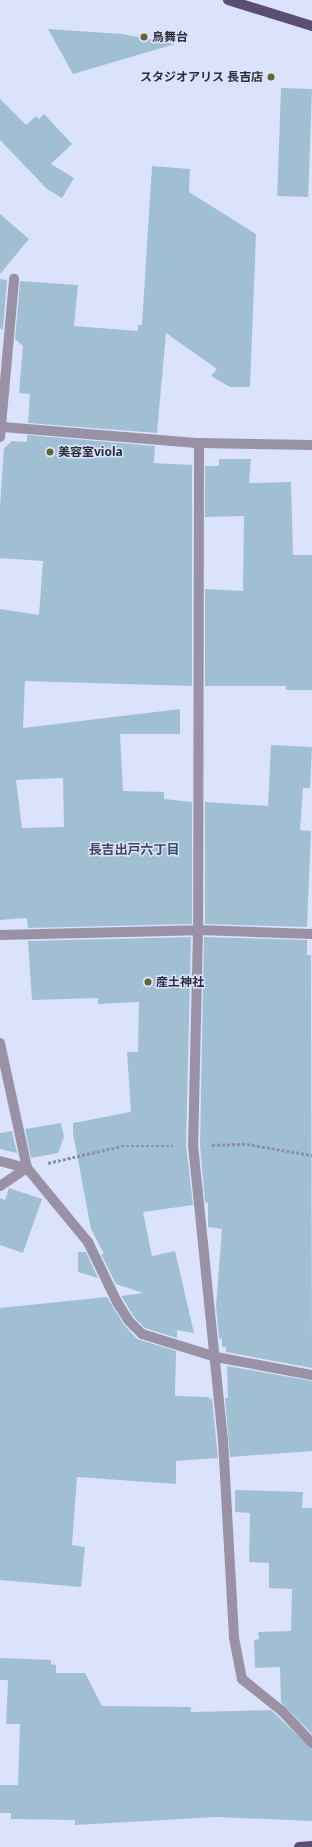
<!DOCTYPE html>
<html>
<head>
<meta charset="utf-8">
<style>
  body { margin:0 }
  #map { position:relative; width:312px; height:1847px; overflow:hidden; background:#dae3fb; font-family:"Noto Sans","Noto Sans JP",sans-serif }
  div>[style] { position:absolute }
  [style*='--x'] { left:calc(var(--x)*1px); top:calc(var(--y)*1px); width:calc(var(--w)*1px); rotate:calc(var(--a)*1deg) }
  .building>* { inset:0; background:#a1bfd2; transform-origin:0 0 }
  .path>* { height:2.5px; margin-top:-1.25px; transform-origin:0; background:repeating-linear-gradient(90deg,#8b92a5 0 3px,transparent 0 5px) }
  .minor>* { height:10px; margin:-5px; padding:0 5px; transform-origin:5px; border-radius:5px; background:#9991a6 }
  .major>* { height:10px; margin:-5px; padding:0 5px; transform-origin:5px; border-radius:5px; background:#5c4e73 }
  .dots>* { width:11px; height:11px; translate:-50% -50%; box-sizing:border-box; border:2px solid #dae3fb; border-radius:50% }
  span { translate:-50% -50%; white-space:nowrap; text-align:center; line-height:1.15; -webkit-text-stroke:3px #dae3fb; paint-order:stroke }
  .poi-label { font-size:12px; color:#2a2f3a; font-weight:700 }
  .left { translate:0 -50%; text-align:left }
  .right { translate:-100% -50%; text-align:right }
  .neighbourhood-label { font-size:13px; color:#414a62; font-weight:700 }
</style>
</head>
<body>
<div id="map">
  <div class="building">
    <div style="clip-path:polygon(48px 29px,122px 34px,175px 44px,73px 74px)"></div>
    <div style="left:281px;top:88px;width:31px;height:108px;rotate:2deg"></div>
    <div style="clip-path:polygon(0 99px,26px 125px,36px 116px,39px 119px,44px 114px,72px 144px,51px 164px,74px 178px,62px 198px,47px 189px,0 140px)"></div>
    <div style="clip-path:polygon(152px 166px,190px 169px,189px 192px,256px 234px,250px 387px,230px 387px,211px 376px,217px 369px,166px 333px,157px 433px,28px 423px,30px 394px,19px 393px,23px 346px,15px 339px,20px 281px,78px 285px,74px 326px,138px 331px,138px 325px,142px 325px)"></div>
    <div style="clip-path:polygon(0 214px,29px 239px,0 274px)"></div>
    <div style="clip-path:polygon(0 279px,7px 280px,3px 330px,0 328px)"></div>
    <div style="clip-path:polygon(evenodd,27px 435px,155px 446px,154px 463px,192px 465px,192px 686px,25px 681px,23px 728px,180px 709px,180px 734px,120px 734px,123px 791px,164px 792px,164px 799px,192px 802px,192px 924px,28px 928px,27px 918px,0 920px,0 609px,39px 615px,43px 561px,0 558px,0 507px,4px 448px,12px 441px,27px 442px,27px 435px,63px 778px,64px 827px,22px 828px,16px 780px,63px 778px)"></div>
    <div style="clip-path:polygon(219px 459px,251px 459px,249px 483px,291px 482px,293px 555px,312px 555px,312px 690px,286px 690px,286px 686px,205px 686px,205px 589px,243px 591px,244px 516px,205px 517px,205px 466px,219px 466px)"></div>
    <div style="clip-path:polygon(271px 745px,312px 747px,310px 788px,303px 788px,300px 830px,311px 831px,307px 927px,205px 924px,205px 802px,268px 806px)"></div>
    <div style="clip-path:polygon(191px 937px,186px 1145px,193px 1205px,143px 1212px,152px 1256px,175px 1251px,194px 1333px,177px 1330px,177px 1338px,145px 1328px,134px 1317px,123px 1299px,121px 1296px,143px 1293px,116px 1284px,101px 1254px,104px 1254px,91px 1229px,73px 1133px,73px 1123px,131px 1112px,127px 1052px,138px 1052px,139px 1002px,98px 1004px,98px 998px,32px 1000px,28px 941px)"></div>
    <div style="clip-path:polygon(204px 937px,307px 940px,307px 955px,311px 955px,312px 1368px,226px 1352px,226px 1347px,222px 1347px,222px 1339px,219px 1338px,216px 1306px,222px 1229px,208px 1227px,208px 1202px,205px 1203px,200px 1145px)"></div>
    <div style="clip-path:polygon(61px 1123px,64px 1137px,58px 1153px,31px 1158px,25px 1129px)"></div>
    <div style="clip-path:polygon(12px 1131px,17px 1153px,0 1149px,0 1133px)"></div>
    <div style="clip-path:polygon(9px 1188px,42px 1199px,23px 1253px,0 1245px,0 1198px,5px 1200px)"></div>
    <div style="clip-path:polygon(78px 1252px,86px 1252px,98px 1278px,78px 1272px)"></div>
    <div style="clip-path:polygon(107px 1297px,124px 1325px,137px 1339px,176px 1351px,175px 1396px,209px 1397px,209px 1400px,212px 1398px,218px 1458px,176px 1461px,176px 1484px,77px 1477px,72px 1545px,85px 1547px,81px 1587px,0 1580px,0 1308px)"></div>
    <div style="clip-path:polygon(227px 1366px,312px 1381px,312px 1451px,230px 1457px,225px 1398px,228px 1398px)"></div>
    <div style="clip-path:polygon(235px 1490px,303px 1492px,302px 1508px,312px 1508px,312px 1734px,281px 1702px,280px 1667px,255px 1668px,254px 1640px,259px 1639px,258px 1632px,291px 1631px,292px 1589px,269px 1588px,269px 1563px,249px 1562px,250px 1513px,235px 1512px)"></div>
    <div style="clip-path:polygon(0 1658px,51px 1660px,51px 1664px,56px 1665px,56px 1673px,85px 1673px,102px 1706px,191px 1707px,191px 1712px,271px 1710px,312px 1749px,312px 1821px,217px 1817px,75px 1825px,75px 1820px,11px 1819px,11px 1813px,0 1813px,0 1785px,18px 1785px,20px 1724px,6px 1724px,8px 1680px,0 1680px)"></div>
  </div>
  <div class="path">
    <div style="--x:212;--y:1145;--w:35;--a:-2"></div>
    <div style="--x:247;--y:1144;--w:66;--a:9.6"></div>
    <div style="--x:48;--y:1163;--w:75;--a:-13.1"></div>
    <div style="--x:121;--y:1146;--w:52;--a:0"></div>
  </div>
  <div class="minor">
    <div style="--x:3;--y:427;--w:197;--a:4.7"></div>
    <div style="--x:199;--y:443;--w:113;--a:1"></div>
    <div style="--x:0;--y:437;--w:159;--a:-84.9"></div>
    <div style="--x:199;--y:443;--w:487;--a:90.1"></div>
    <div style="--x:198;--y:930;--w:215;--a:91.3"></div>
    <div style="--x:193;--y:1145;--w:297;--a:84.2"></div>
    <div style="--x:223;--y:1440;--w:198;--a:86.8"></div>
    <div style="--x:234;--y:1638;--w:42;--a:79"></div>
    <div style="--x:242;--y:1679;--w:51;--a:38.7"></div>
    <div style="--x:282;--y:1711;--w:44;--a:46.8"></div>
    <div style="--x:0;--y:935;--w:198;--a:-1.4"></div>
    <div style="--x:198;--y:930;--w:114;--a:2"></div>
    <div style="--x:0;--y:1043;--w:128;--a:77.8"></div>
    <div style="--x:27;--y:1168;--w:96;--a:50.5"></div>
    <div style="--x:88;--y:1242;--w:67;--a:64.2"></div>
    <div style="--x:117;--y:1302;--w:22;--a:58"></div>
    <div style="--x:129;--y:1321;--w:18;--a:45"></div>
    <div style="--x:142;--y:1334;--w:77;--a:17.3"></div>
    <div style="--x:216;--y:1357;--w:98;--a:10.6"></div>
    <div style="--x:0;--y:1161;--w:28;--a:15"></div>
    <div style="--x:0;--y:1186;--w:32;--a:-34"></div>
  </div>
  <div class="major">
    <div style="--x:228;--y:0;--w:88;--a:17.2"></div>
    <div style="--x:299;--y:1847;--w:13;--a:-4"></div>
  </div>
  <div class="dots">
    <div style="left:144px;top:37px;background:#676431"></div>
    <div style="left:271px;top:77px;background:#676431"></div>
    <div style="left:50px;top:452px;background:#676431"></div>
    <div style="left:148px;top:982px;background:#676431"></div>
  </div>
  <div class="poi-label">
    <span class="left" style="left:152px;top:37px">鳥舞台</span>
    <span class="right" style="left:263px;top:77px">スタジオアリス 長吉店</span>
    <span class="left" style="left:58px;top:452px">美容室viola</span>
    <span class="left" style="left:156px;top:982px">産土神社</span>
  </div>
  <div class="neighbourhood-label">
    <span style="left:134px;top:849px">長吉出戸六丁目</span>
  </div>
</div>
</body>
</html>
